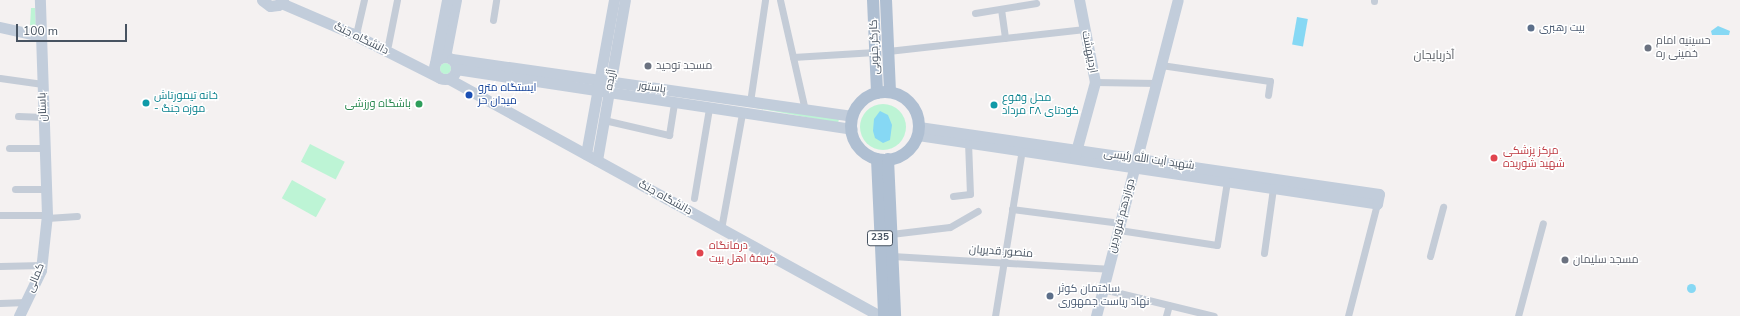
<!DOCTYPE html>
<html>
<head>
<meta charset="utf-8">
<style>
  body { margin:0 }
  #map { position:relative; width:1740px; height:316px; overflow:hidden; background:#f4f1f1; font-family:"Nunito Sans",Cairo,sans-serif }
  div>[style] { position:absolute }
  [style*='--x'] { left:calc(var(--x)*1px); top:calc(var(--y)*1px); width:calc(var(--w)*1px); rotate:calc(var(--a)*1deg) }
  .green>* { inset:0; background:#bdf4d5; transform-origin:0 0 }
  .round { border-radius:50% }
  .water>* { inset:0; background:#86d8f4; transform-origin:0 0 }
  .street>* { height:7px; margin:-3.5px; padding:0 3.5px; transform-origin:3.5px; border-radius:3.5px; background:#c4ccd7 }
  .secondary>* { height:11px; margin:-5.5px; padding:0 5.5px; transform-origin:5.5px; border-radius:5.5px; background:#c2cddb }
  .secondary>.ring { margin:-5.5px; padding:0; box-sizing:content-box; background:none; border:11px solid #c2cddb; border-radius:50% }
  .primary>* { height:12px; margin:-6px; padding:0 6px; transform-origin:6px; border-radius:6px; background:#afbfd2 }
  .primary>.ring { margin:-6px; padding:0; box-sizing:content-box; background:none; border:12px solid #afbfd2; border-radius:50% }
  .dots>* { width:11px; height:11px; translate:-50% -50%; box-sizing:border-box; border:2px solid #fff; border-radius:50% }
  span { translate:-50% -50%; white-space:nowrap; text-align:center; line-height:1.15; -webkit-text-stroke:3px #fff; paint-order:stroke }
  .shield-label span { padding:1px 3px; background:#fff; border:1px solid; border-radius:3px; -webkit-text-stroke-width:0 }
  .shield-label { font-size:10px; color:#475361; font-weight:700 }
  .service-label { font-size:11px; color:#4e5e75 }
  .left { translate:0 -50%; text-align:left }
  .street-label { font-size:11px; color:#475361 }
  .worship-label { font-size:11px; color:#5b616d }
  .transit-label { font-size:11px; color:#164399 }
  .culture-label { font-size:11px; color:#0d838f }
  .leisure-label { font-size:11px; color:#27864d }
  .right { translate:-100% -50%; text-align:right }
  .health-label { font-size:11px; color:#be3a42 }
  .neighbourhood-label { font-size:12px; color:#5d6167 }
  .scale { position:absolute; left:16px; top:24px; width:111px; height:18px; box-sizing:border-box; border:2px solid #475361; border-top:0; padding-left:5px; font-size:12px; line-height:14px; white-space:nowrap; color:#475361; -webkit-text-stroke:3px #fff; paint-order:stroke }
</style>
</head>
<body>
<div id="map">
  <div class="green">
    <div style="clip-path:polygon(31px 8px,35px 8px,36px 27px,30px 27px)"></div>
    <div class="round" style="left:439.5px;top:62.5px;width:11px;height:11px"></div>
    <div class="round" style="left:860px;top:104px;width:46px;height:46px"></div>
    <div style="clip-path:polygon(756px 108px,759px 108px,839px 119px,838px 123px)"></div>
    <div style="left:310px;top:144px;width:39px;height:20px;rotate:27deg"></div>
    <div style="left:292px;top:180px;width:39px;height:21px;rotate:29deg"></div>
  </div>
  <div class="water">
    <div style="left:1297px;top:17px;width:11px;height:28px;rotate:10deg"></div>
    <div style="clip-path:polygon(1718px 26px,1730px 31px,1729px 35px,1712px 35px,1711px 31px)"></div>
    <div style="clip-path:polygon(880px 111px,888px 115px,892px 125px,890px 140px,883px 143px,875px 138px,873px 131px,874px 119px)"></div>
    <div class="round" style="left:1686.5px;top:283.5px;width:9px;height:9px"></div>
  </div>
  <div class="street">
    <div style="--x:780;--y:0;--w:113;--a:77.2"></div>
    <div style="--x:1374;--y:1;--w:1;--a:-90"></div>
    <div style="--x:1001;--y:9;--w:29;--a:82"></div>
    <div style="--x:975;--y:13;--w:62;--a:-9.3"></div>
    <div style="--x:493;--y:20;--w:20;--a:-81"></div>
    <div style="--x:357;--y:30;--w:31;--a:-77"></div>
    <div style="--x:388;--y:45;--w:46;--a:-78.7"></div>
    <div style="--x:888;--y:51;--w:198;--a:-6.4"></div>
    <div style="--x:793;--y:57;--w:82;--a:-3.5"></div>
    <div style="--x:1161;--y:65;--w:110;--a:8.4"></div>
    <div style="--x:1270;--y:81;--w:14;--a:98"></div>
    <div style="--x:0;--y:78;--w:43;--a:7.9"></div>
    <div style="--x:1095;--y:82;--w:62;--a:0.9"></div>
    <div style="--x:750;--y:102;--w:103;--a:-81.6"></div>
    <div style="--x:18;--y:116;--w:26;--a:2"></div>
    <div style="--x:604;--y:120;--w:67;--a:13"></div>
    <div style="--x:669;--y:135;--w:33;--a:-81"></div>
    <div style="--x:9;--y:148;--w:35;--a:0"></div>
    <div style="--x:15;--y:189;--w:31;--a:0"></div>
    <div style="--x:953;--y:196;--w:17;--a:-7"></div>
    <div style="--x:970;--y:194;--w:52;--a:-92.2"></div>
    <div style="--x:694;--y:198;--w:91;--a:-80.5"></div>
    <div style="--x:1012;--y:209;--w:109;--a:7.4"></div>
    <div style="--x:0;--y:215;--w:47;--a:0"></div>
    <div style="--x:47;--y:218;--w:30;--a:-4"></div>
    <div style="--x:721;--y:229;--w:118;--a:-79.7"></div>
    <div style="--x:1119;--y:230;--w:99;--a:8.7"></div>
    <div style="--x:1217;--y:245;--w:65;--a:-81.1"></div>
    <div style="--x:891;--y:234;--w:59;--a:-6.8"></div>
    <div style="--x:950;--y:227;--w:32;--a:-30"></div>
    <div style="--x:1264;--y:253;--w:66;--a:-82.1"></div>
    <div style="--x:892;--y:256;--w:216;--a:3.4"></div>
    <div style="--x:1430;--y:256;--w:51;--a:-75.1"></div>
    <div style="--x:0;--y:266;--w:43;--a:-1.3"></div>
    <div style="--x:1103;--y:289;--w:114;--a:13.7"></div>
    <div style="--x:0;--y:303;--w:26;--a:-2"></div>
    <div style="--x:995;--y:316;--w:168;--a:-80.8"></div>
    <div style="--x:1166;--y:316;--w:11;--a:-75"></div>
    <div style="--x:1348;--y:316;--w:116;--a:-75.5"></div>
    <div style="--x:1518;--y:316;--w:96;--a:-75"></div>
  </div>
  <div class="secondary">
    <div style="--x:262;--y:0;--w:10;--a:37"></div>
    <div style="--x:270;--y:6;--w:8;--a:-7"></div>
    <div style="--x:278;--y:5;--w:7;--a:-45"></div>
    <div style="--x:281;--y:3;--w:76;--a:23.2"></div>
    <div style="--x:351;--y:33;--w:100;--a:26.8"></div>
    <div style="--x:0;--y:27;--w:42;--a:12.4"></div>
    <div class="ring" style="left:434px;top:57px;width:11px;height:11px"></div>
    <div style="--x:445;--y:57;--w:58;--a:-79.1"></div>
    <div style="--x:452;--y:59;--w:404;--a:8.1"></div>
    <div style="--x:435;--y:63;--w:64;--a:-79.2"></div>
    <div style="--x:456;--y:69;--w:400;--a:8.6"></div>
    <div style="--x:449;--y:79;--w:492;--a:28.8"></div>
    <div style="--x:918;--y:135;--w:464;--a:8.5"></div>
    <div style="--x:1377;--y:204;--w:10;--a:-79"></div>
    <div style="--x:1379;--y:194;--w:465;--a:-171.7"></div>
    <div style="--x:586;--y:154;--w:157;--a:-79.7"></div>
    <div style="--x:1075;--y:155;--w:76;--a:-74.7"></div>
    <div style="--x:1095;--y:82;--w:84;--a:-101"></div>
    <div style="--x:597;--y:160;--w:162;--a:-80.1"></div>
    <div style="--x:19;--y:316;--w:51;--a:-64.4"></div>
    <div style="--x:41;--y:270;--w:55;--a:-83.8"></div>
    <div style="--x:47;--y:215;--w:215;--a:-91.9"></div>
    <div style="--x:1096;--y:316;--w:326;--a:-75.5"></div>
  </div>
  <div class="primary">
    <div style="--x:873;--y:0;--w:93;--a:87.5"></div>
    <div style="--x:886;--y:0;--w:92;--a:87.5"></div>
    <div class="ring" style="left:851px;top:92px;width:56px;height:56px"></div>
    <div style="--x:877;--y:159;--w:157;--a:87.4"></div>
    <div style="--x:888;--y:159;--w:157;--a:87.4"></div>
  </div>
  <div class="dots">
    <div style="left:1531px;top:28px;background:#5c6f8a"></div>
    <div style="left:1648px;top:48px;background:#6b7280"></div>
    <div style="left:648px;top:66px;background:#6b7280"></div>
    <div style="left:469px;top:95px;background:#1a4fb4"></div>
    <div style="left:146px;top:103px;background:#0f9aa8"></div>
    <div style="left:419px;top:104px;background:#2e9e5b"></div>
    <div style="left:994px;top:105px;background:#0f9aa8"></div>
    <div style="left:1494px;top:158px;background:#e0444e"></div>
    <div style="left:700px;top:253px;background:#e0444e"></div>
    <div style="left:1565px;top:260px;background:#6b7280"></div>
    <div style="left:1050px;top:296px;background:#5c6f8a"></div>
  </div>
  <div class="shield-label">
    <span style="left:880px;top:238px">235</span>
  </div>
  <div class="service-label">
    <span class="left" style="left:1539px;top:28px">بیت رهبری</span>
    <span class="left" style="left:1058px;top:296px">ساختمان کوثر<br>نهاد ریاست جمهوری</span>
  </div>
  <div class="street-label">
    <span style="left:361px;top:39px;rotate:26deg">دانشگاه جنگ</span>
    <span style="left:875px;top:47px;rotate:-92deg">کارگر جنوبی</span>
    <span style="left:1089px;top:52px;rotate:79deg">اردیبهشت</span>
    <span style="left:611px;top:80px;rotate:-80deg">آژیده</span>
    <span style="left:652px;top:88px;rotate:8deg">پاستور</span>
    <span style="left:43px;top:107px;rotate:-92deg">باستان</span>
    <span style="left:1149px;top:160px;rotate:8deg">شهید آیت الله رئیسی</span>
    <span style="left:665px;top:198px;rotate:29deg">دانشگاه جنگ</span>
    <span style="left:1122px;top:216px;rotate:-75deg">دوازدهم فروردین</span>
    <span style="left:1001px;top:252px;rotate:4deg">منصور قدیریان</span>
    <span style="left:36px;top:278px;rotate:-68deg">کمالی</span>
  </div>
  <div class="worship-label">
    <span class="left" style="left:1656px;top:48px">حسینیه امام<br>خمینی ره</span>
    <span class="left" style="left:656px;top:66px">مسجد توحید</span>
    <span class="left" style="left:1573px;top:260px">مسجد سلیمان</span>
  </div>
  <div class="transit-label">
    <span class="left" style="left:478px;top:95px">ایستگاه مترو<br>میدان حر</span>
  </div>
  <div class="culture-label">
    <span class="left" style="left:154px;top:103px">خانه تیمورتاش<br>- موزه جنگ</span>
    <span class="left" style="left:1002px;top:105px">محل وقوع<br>کودتای ۲۸ مرداد</span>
  </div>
  <div class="leisure-label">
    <span class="right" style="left:411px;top:104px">باشگاه ورزشی</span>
  </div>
  <div class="health-label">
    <span class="left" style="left:1503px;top:158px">مرکز پزشکی<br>شهید شوریده</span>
    <span class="left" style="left:709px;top:253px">درمانگاه<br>کریمهٔ اهل بیت</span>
  </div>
  <div class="neighbourhood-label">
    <span style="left:1434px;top:56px">آذربایجان</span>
  </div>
  <div class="scale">100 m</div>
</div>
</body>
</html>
